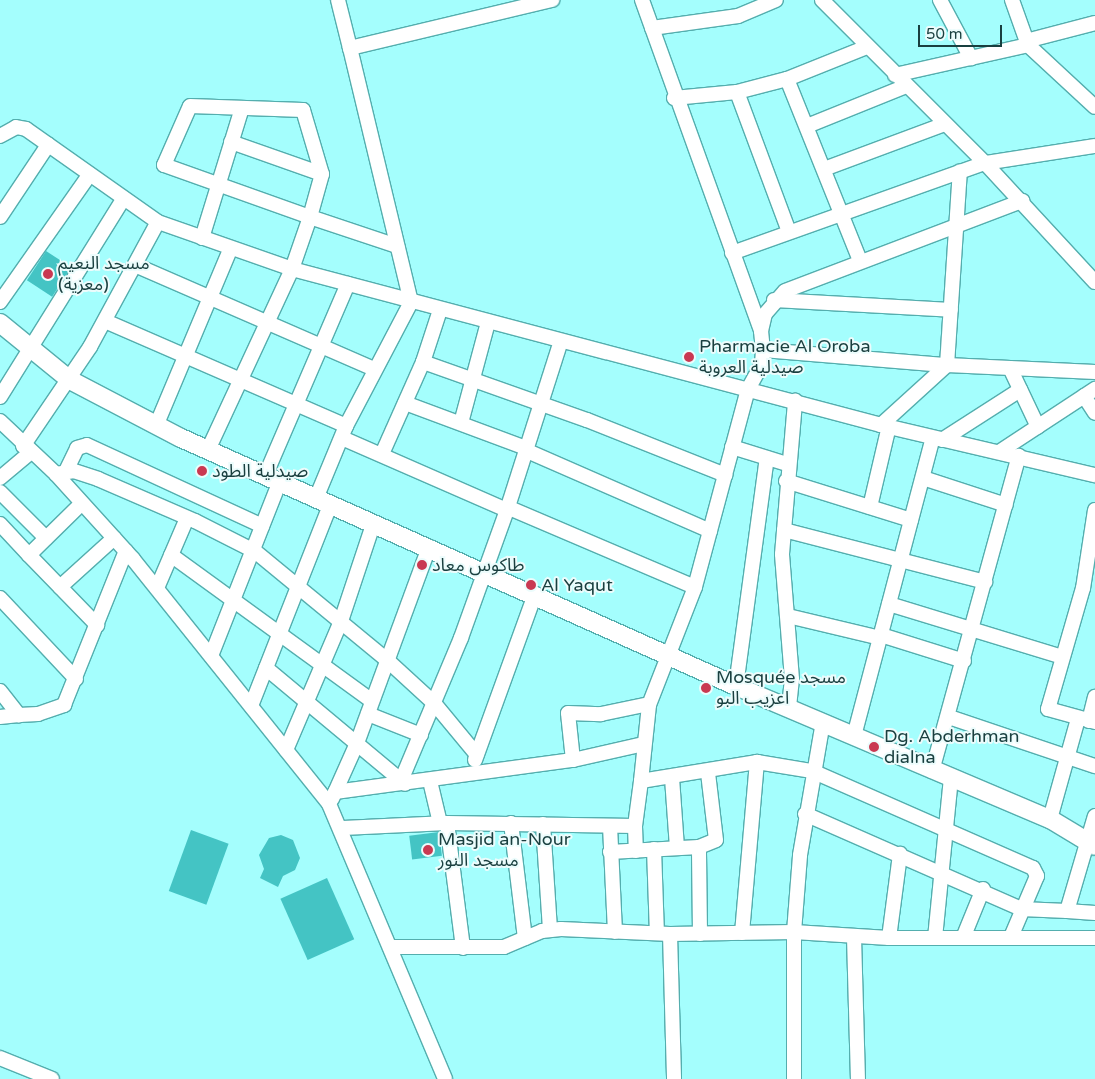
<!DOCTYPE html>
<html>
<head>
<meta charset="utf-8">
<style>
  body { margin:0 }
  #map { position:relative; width:1095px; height:1079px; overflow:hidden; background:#a4fefd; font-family:"Varela Round","Noto Sans Arabic",sans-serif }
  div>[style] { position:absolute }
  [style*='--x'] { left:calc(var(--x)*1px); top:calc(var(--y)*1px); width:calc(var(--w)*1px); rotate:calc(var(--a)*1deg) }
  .building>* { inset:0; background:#44c4c4; transform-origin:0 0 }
  .roads { filter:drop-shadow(1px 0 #54aeae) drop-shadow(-1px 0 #54aeae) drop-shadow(0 1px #54aeae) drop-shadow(0 -1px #54aeae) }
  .minor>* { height:14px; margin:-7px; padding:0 7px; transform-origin:7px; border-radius:7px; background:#fff }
  .major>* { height:18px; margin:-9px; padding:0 9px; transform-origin:9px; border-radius:9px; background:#fff }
  .dots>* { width:14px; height:14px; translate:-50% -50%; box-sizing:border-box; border:2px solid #ecfcfc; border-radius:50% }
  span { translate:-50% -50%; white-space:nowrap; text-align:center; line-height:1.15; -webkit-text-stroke:4px #ecfcfc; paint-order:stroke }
  .poi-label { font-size:18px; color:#193f3f }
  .left { translate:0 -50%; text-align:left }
  .scale { position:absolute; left:918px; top:25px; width:84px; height:22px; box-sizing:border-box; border:2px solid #193f3f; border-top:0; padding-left:6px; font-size:15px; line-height:18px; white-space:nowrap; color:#193f3f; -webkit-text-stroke:4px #ecfcfc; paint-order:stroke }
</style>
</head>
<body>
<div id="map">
  <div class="building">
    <div style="left:46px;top:251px;width:30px;height:35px;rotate:33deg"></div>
    <div style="left:191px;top:830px;width:40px;height:65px;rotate:20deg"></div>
    <div style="left:439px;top:832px;width:24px;height:30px;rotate:83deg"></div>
    <div style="clip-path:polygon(281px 835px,293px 840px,300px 858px,295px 870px,283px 876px,278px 887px,260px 878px,264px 869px,259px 855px,269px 838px)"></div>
    <div style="left:327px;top:878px;width:67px;height:51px;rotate:66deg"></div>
  </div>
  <div class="roads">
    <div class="minor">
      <div style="--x:338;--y:0;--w:49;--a:76"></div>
      <div style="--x:642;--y:0;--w:352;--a:70.2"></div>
      <div style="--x:761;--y:331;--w:19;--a:84"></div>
      <div style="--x:763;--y:350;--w:14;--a:94"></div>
      <div style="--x:762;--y:364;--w:29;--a:119"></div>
      <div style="--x:748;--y:389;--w:205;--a:105"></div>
      <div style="--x:695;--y:587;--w:127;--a:111.3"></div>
      <div style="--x:649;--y:705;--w:76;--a:96"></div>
      <div style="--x:641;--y:781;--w:118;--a:-9.3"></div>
      <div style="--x:757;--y:762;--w:56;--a:9.3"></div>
      <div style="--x:812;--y:771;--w:241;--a:23.7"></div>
      <div style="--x:1033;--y:868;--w:9;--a:63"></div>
      <div style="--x:1037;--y:876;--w:66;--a:113.1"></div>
      <div style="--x:822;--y:0;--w:231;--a:45"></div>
      <div style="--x:985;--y:163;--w:162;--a:47.3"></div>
      <div style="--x:940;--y:0;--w:66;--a:61.9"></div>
      <div style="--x:1012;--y:0;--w:48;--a:70.4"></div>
      <div style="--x:1028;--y:45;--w:91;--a:42.8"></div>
      <div style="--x:652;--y:28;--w:87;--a:-7.9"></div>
      <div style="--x:738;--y:16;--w:41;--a:-22.8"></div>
      <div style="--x:1026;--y:41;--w:71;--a:-14.6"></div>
      <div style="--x:895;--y:75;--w:136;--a:-12.7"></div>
      <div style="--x:787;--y:79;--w:196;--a:68.1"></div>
      <div style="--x:737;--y:92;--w:149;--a:69.6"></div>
      <div style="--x:674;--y:98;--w:63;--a:-5.4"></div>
      <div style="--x:737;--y:92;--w:52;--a:-14.6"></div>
      <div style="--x:787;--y:79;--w:86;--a:-21.8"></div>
      <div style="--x:190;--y:106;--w:113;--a:2"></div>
      <div style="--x:303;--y:110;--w:67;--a:73.5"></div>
      <div style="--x:322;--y:174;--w:45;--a:105.6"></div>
      <div style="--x:310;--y:217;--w:155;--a:-160.4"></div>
      <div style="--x:164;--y:165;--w:64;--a:-66.2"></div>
      <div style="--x:807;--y:126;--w:107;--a:-22"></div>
      <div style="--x:0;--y:136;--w:18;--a:-29"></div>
      <div style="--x:16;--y:127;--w:10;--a:11"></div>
      <div style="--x:26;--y:129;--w:161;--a:35.2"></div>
      <div style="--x:158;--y:222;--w:142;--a:19.3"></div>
      <div style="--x:292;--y:269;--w:609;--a:14.83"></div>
      <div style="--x:881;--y:425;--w:220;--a:13.2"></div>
      <div style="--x:231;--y:142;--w:96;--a:19.4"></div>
      <div style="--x:824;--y:169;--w:129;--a:-20.4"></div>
      <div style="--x:0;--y:217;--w:87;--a:-56.3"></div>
      <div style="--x:202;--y:238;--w:136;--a:-72.9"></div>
      <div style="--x:732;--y:253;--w:269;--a:-19.6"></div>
      <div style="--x:985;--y:163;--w:111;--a:-8.8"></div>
      <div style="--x:135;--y:265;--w:261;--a:23.5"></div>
      <div style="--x:774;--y:300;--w:177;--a:3.2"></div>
      <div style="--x:0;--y:302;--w:156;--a:-54.9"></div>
      <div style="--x:105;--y:321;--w:263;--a:23.5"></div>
      <div style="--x:761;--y:331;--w:17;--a:-77"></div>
      <div style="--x:765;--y:314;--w:30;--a:-49"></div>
      <div style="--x:785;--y:291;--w:254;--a:-20.8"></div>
      <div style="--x:763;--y:350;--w:185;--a:4.7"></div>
      <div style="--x:947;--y:365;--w:148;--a:2.7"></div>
      <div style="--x:423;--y:362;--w:174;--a:19.5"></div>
      <div style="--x:587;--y:420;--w:149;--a:21.7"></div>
      <div style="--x:1010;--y:368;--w:65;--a:64.6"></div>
      <div style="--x:1084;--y:396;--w:20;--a:57"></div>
      <div style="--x:0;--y:397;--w:234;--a:-58.1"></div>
      <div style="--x:405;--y:403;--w:129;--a:20.4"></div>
      <div style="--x:0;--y:421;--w:77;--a:43.4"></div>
      <div style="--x:56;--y:474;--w:115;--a:47.8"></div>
      <div style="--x:133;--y:559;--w:314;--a:51.3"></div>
      <div style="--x:329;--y:804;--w:298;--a:67.1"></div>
      <div style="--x:461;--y:423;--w:105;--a:-75"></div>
      <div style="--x:881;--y:425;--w:89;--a:-42.3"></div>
      <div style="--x:947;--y:365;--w:194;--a:-86.2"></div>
      <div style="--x:156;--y:426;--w:193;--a:-67.2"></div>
      <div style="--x:342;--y:438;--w:180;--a:23.6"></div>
      <div style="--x:507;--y:510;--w:136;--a:109.8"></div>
      <div style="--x:461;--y:638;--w:155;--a:112.8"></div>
      <div style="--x:942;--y:440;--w:93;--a:-32.7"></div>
      <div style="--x:23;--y:446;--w:120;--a:-55.9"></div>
      <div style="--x:90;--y:347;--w:142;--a:-61.5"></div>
      <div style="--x:732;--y:447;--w:58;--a:17.2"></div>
      <div style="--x:208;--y:450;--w:200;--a:-65.1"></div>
      <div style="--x:292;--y:269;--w:55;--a:-70.9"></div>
      <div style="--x:310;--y:217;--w:92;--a:18.4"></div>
      <div style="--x:525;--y:450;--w:202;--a:23.6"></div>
      <div style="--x:999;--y:452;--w:115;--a:-33.3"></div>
      <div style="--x:382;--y:454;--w:101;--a:-66"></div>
      <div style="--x:423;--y:362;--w:55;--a:-71.9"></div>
      <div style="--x:66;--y:471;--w:25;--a:-64"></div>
      <div style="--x:77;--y:448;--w:10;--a:-17"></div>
      <div style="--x:87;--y:445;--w:193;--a:24.8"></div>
      <div style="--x:56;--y:474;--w:18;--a:-9"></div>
      <div style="--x:74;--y:471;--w:25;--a:18"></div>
      <div style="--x:98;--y:479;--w:106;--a:23.4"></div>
      <div style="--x:195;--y:521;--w:68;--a:26.9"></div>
      <div style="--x:256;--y:552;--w:170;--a:39.5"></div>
      <div style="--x:387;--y:660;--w:64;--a:42.5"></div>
      <div style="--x:434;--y:703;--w:67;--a:50.4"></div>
      <div style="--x:266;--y:474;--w:207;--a:-66.7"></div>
      <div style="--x:0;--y:478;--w:39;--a:-40"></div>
      <div style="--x:923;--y:478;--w:87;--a:18"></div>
      <div style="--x:786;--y:481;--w:131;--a:17.3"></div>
      <div style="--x:0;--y:492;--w:65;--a:45"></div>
      <div style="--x:317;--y:496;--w:76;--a:-67.5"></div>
      <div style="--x:346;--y:426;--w:140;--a:-62.3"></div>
      <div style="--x:411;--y:302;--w:261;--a:-103.5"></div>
      <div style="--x:350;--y:48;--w:208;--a:-13.4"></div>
      <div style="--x:507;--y:507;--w:204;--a:23.1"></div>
      <div style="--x:870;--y:507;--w:83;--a:-76.8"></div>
      <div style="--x:507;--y:510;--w:177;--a:-72.3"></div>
      <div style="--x:1095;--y:510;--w:79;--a:98.7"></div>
      <div style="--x:1083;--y:588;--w:126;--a:106.1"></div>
      <div style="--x:1048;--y:709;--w:49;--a:15.5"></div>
      <div style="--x:0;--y:524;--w:42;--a:46.9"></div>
      <div style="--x:29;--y:555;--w:74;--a:-44.5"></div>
      <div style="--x:784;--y:530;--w:208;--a:14.5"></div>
      <div style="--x:29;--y:555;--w:98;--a:45.8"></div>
      <div style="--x:171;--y:555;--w:248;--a:36"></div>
      <div style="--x:60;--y:587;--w:73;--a:-42.2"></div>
      <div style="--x:157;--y:588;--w:76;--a:-66.8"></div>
      <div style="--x:0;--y:598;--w:111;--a:46.8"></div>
      <div style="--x:889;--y:604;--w:181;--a:17"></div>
      <div style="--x:788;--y:616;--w:95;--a:13.4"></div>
      <div style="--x:881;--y:635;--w:87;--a:17.4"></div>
      <div style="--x:211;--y:656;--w:188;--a:-68.5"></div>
      <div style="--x:266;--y:668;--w:181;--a:39.8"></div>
      <div style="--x:736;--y:686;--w:230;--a:-82.3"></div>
      <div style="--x:0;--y:691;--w:31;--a:52"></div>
      <div style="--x:19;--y:715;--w:19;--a:-3"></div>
      <div style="--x:38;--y:714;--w:28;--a:-19"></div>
      <div style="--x:64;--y:705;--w:166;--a:-68.1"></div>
      <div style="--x:251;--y:706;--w:218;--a:-68.5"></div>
      <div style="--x:789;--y:707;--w:28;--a:-84"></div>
      <div style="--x:792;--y:679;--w:125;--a:-94.6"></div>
      <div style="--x:782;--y:554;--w:154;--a:-85.1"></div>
      <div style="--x:368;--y:714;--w:57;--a:21.6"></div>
      <div style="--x:0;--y:717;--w:19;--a:-6"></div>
      <div style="--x:949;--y:717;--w:154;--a:18.6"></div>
      <div style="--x:1089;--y:721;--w:25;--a:-76"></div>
      <div style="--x:854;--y:736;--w:308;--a:-75.2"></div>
      <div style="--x:286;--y:750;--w:140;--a:-66.9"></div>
      <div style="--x:341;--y:621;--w:104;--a:-71.6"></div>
      <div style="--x:475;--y:760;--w:177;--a:-70.1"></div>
      <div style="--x:573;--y:760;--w:73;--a:-12.7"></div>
      <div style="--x:932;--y:771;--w:327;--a:-74.6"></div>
      <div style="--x:672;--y:778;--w:70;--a:85.9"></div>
      <div style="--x:430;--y:781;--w:43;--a:76.6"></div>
      <div style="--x:335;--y:792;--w:240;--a:-7.7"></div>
      <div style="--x:573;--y:760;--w:47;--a:-96.1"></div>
      <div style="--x:568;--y:713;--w:33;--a:2"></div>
      <div style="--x:601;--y:714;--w:44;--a:-11.8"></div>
      <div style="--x:332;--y:799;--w:61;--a:-65.9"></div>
      <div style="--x:357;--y:743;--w:209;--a:-69.8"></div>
      <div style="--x:805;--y:814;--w:236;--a:23.7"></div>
      <div style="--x:1021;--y:909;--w:46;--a:2.5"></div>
      <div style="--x:1067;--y:911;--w:99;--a:-73.6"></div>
      <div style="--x:1050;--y:819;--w:104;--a:-74.4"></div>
      <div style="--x:447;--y:823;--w:126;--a:82.7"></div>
      <div style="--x:511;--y:823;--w:116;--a:83.1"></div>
      <div style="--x:543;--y:824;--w:106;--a:86.2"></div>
      <div style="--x:610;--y:826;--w:106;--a:87.3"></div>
      <div style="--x:635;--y:826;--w:25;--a:88"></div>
      <div style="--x:343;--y:828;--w:104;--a:-2.8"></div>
      <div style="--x:447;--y:823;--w:188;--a:0.9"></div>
      <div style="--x:635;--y:826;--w:45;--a:-82.4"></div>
      <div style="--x:654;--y:849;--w:84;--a:88"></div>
      <div style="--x:610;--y:852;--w:89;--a:-3.2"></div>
      <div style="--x:1067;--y:911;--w:28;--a:4"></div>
      <div style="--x:742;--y:933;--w:172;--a:-85"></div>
      <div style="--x:670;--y:934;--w:145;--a:88.4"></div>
      <div style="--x:700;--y:934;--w:87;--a:-90.7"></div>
      <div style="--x:699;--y:847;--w:18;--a:-22"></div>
      <div style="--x:716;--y:840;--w:67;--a:-96.8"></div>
      <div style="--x:854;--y:937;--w:142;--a:88.4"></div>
      <div style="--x:889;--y:938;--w:85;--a:-82.5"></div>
      <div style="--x:935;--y:938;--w:161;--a:-84.3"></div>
      <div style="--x:963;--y:938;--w:53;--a:-67.8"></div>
      <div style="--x:390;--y:947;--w:114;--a:0"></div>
      <div style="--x:504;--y:947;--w:41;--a:-22.8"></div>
      <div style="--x:542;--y:931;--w:19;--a:-6"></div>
      <div style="--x:561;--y:929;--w:109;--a:2.6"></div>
      <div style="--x:670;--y:934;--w:124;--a:-0.9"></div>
      <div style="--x:794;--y:932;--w:95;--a:3.6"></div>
      <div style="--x:889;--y:938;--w:206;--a:0"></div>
      <div style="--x:0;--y:1058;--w:56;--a:22"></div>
      <div style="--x:794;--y:1079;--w:147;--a:-90"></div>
      <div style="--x:794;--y:932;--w:77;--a:-85.5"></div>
      <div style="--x:800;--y:855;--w:135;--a:-80.2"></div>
    </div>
    <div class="major">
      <div style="--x:0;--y:323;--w:90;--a:39.2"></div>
      <div style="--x:70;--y:380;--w:125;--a:27.6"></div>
      <div style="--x:181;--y:438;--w:608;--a:24.08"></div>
      <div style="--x:736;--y:686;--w:341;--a:23"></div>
      <div style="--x:1050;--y:819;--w:52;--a:31"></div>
    </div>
  </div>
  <div class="dots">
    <div style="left:48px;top:274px;background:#c93952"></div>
    <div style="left:689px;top:357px;background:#c93952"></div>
    <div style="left:202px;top:471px;background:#c93952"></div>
    <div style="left:422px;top:565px;background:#c93952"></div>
    <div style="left:531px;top:585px;background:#c93952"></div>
    <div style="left:706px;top:688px;background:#c93952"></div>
    <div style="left:874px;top:747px;background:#c93952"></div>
    <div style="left:428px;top:850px;background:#c93952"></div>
  </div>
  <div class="poi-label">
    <span class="left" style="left:58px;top:274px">مسجد النعيم<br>(معزية)</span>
    <span class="left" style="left:699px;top:357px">Pharmacie Al Oroba<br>صيدلية العروبة</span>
    <span class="left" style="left:212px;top:471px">صيدلية الطود</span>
    <span class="left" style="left:432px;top:565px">طاكوس معاد</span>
    <span class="left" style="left:541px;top:585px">Al Yaqut</span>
    <span class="left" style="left:716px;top:688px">Mosquée مسجد<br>اعزيب البو</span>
    <span class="left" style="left:884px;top:747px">Dg. Abderhman<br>dialna</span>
    <span class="left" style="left:438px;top:850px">Masjid an-Nour<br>مسجد النور</span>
  </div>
  <div class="scale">50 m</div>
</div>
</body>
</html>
